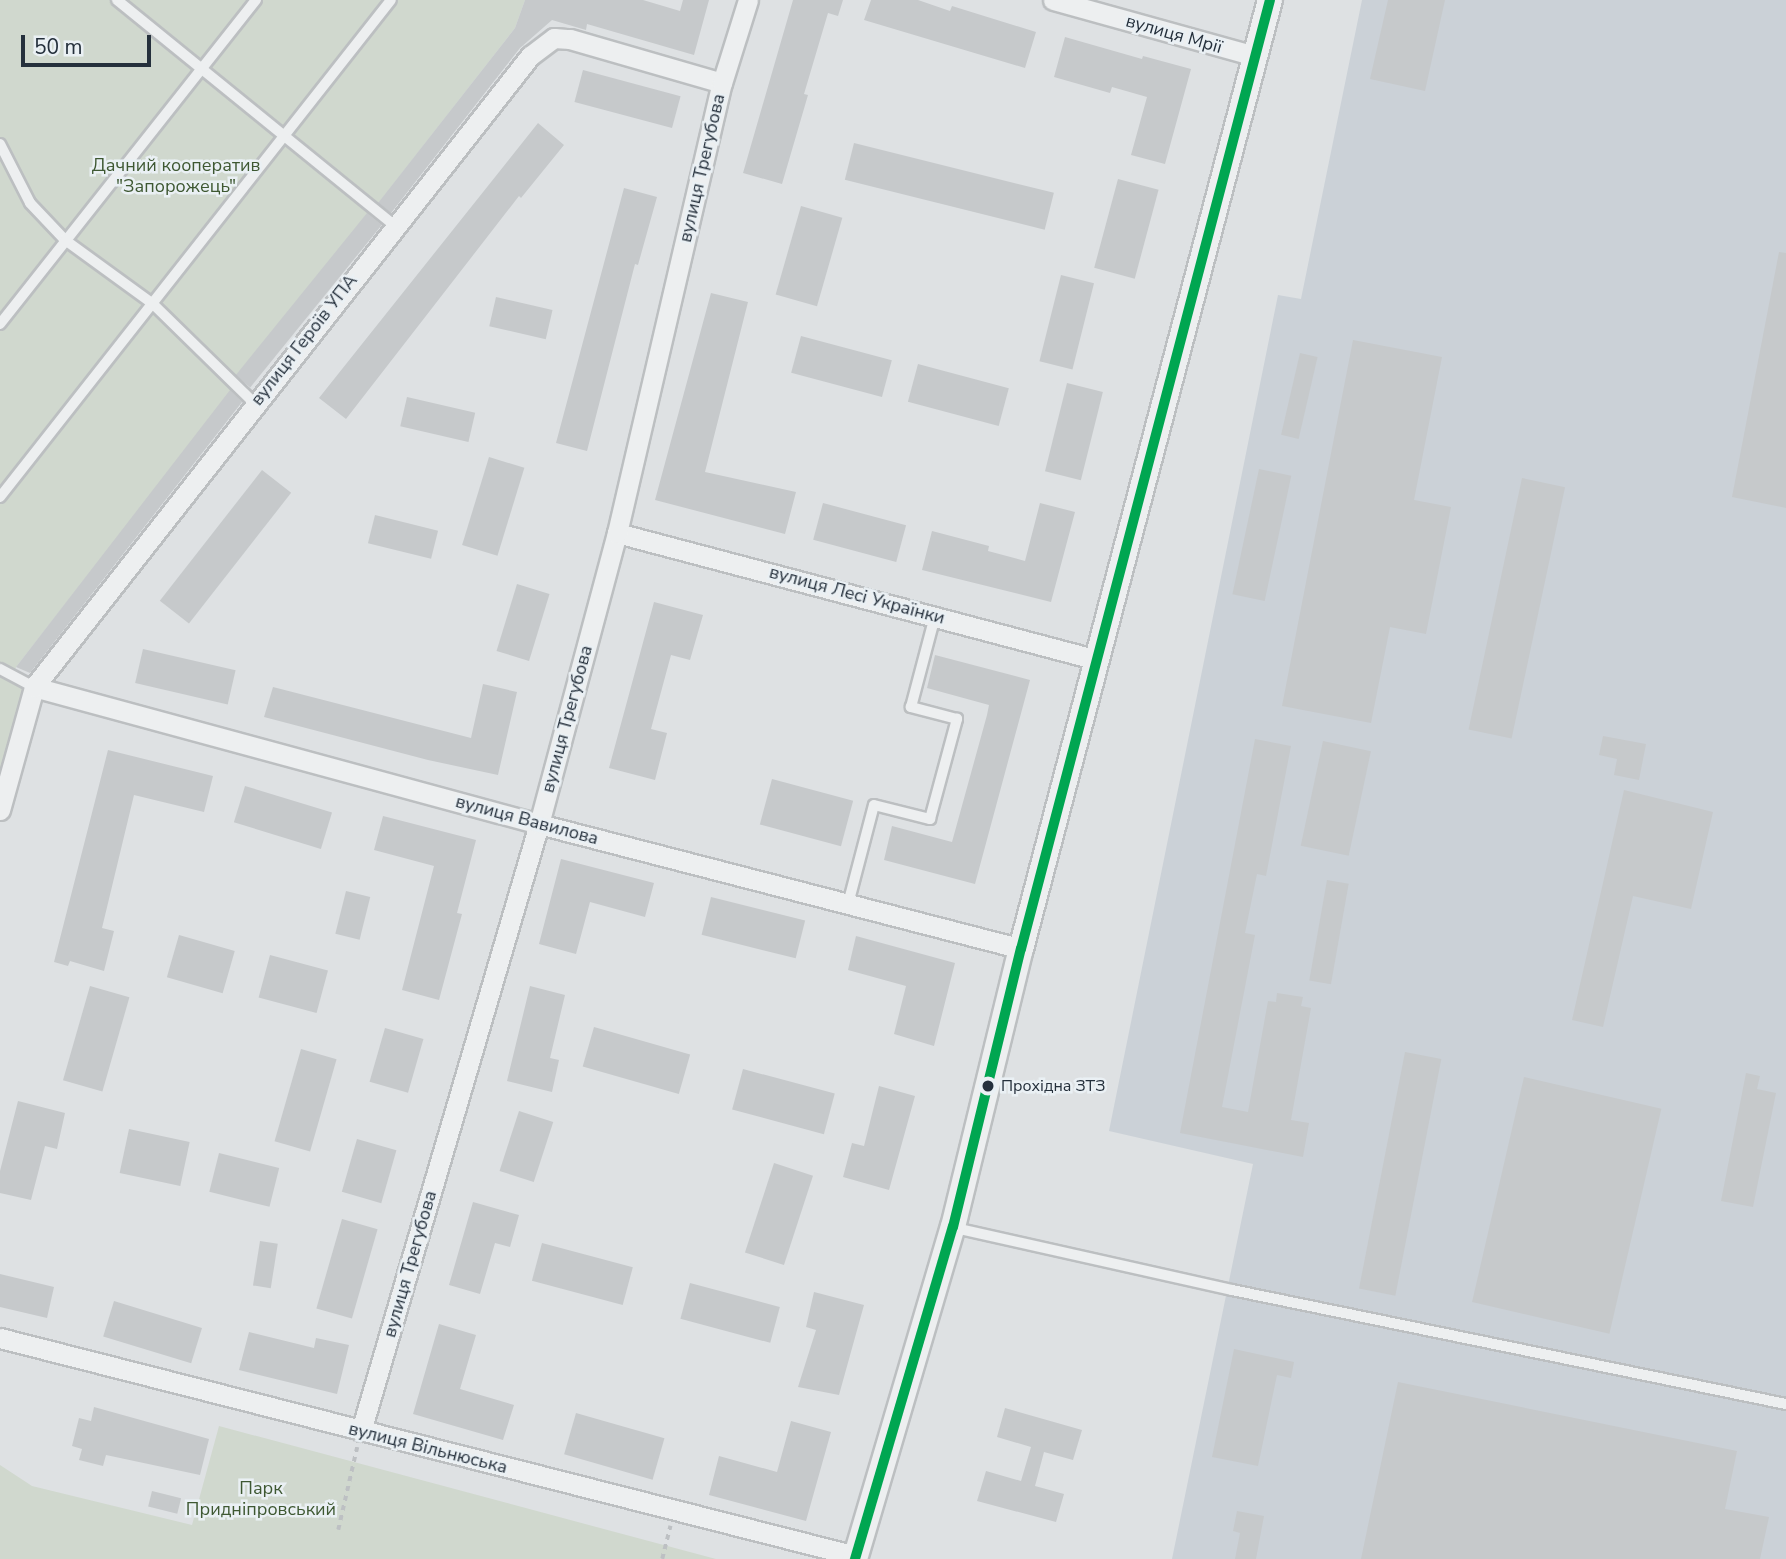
<!DOCTYPE html>
<html>
<head>
<meta charset="utf-8">
<style>
  body { margin:0 }
  #map { position:relative; width:1786px; height:1559px; overflow:hidden; background:#dee1e3; font-family:"Nunito Sans",sans-serif }
  div>[style] { position:absolute }
  [style*='--x'] { left:calc(var(--x)*1px); top:calc(var(--y)*1px); width:calc(var(--w)*1px); rotate:calc(var(--a)*1deg) }
  .built>* { inset:0; background:#cbd1d7 }
  .green>* { inset:0; background:#d0d8ce }
  .building>* { inset:0; background:#c6c9cb; transform-origin:0 0 }
  .path>* { height:3.5px; margin-top:-1.75px; transform-origin:0; background:repeating-linear-gradient(90deg,#bdc0c3 0 5px,transparent 0 10px) }
  .roads { filter:drop-shadow(2px 0 #bcbfc1) drop-shadow(-2px 0 #bcbfc1) drop-shadow(0 2px #bcbfc1) drop-shadow(0 -2px #bcbfc1) }
  .service>* { height:10px; margin:-5px; padding:0 5px; transform-origin:5px; border-radius:5px; background:#edeff0 }
  .minor>* { height:19px; margin:-9.5px; padding:0 9.5px; transform-origin:9.5px; border-radius:9.5px; background:#edeff0 }
  .tertiary>* { height:24px; margin:-12px; padding:0 12px; transform-origin:12px; border-radius:12px; background:#edeff0 }
  .bus-1>* { height:10px; margin:-5px; padding:0 5px; transform-origin:5px; border-radius:5px; background:#00a651 }
  .dots>* { width:19px; height:19px; translate:-50% -50%; box-sizing:border-box; border:4px solid #eaf0f4; border-radius:50% }
  span { translate:-50% -50%; white-space:nowrap; text-align:center; line-height:1.15; -webkit-text-stroke:5px #eaf0f4; paint-order:stroke }
  .bus-label { font-size:16px; color:#25303c }
  .left { translate:0 -50%; text-align:left }
  .street-label { font-size:18px; color:#25303c }
  .park-label { font-size:18px; color:#3e5832 }
  .scale { position:absolute; left:21px; top:35px; width:130px; height:32px; box-sizing:border-box; border:4px solid #25303c; border-top:0; padding-left:9px; font-size:21px; line-height:24px; white-space:nowrap; color:#25303c; -webkit-text-stroke:5px #eaf0f4; paint-order:stroke }
</style>
</head>
<body>
<div id="map">
  <div class="built">
    <div style="clip-path:polygon(1362px 0,1786px 0,1786px 1559px,1172px 1559px,1253px 1164px,1109px 1131px,1278px 295px,1301px 299px)"></div>
  </div>
  <div class="green">
    <div style="clip-path:polygon(0 0,525px 0,515px 28px,16px 667px,12px 683px,26px 690px,0 789px)"></div>
    <div style="clip-path:polygon(219px 1426px,716px 1559px,0 1559px,0 1465px,32px 1486px,192px 1525px)"></div>
  </div>
  <div class="building">
    <div style="clip-path:polygon(525px 0,643px 0,680px 11px,683px 0,709px 0,694px 55px,587px 24px,586px 30px,552px 20px,520px 48px,391px 213px,378px 203px,515px 28px)"></div>
    <div style="clip-path:polygon(793px 0,843px 0,838px 16px,828px 13px,804px 94px,808px 95px,782px 184px,743px 173px)"></div>
    <div style="clip-path:polygon(871px 0,918px 0,950px 11px,952px 6px,1036px 32px,1025px 68px,864px 20px)"></div>
    <div style="clip-path:polygon(1388px 0,1445px 0,1425px 91px,1370px 79px)"></div>
    <div style="clip-path:polygon(1065px 37px,1142px 59px,1143px 56px,1191px 69px,1165px 164px,1131px 155px,1147px 97px,1112px 87px,1110px 93px,1054px 77px)"></div>
    <div style="left:583px;top:70px;width:101px;height:33px;rotate:15deg"></div>
    <div style="clip-path:polygon(538px 123px,564px 145px,521px 198px,519px 196px,346px 419px,319px 398px)"></div>
    <div style="left:854px;top:143px;width:206px;height:38px;rotate:14deg"></div>
    <div style="left:1118px;top:179px;width:42px;height:92px;rotate:15deg"></div>
    <div style="clip-path:polygon(624px 188px,657px 197px,638px 265px,635px 264px,587px 451px,556px 443px)"></div>
    <div style="left:801px;top:206px;width:43px;height:92px;rotate:16deg"></div>
    <div style="left:367px;top:213px;width:19px;height:209px;rotate:39deg"></div>
    <div style="clip-path:polygon(1779px 252px,1786px 253px,1786px 508px,1732px 497px)"></div>
    <div style="left:1061px;top:275px;width:34px;height:89px;rotate:14deg"></div>
    <div style="clip-path:polygon(711px 293px,748px 302px,705px 472px,796px 492px,785px 534px,655px 500px)"></div>
    <div style="left:496px;top:297px;width:58px;height:30px;rotate:13deg"></div>
    <div style="left:801px;top:336px;width:94px;height:38px;rotate:15deg"></div>
    <div style="clip-path:polygon(1353px 340px,1442px 357px,1414px 500px,1451px 507px,1426px 634px,1390px 627px,1371px 723px,1282px 706px)"></div>
    <div style="left:1300px;top:353px;width:18px;height:84px;rotate:13deg"></div>
    <div style="left:918px;top:364px;width:94px;height:39px;rotate:15deg"></div>
    <div style="left:1067px;top:383px;width:37px;height:91px;rotate:14deg"></div>
    <div style="clip-path:polygon(230px 390px,242px 402px,30px 673px,16px 667px)"></div>
    <div style="left:407px;top:397px;width:70px;height:30px;rotate:13deg"></div>
    <div style="left:489px;top:457px;width:37px;height:92px;rotate:17deg"></div>
    <div style="left:1259px;top:469px;width:33px;height:128px;rotate:12deg"></div>
    <div style="left:262px;top:470px;width:37px;height:166px;rotate:38deg"></div>
    <div style="left:1522px;top:478px;width:44px;height:257px;rotate:12deg"></div>
    <div style="left:823px;top:503px;width:86px;height:38px;rotate:15deg"></div>
    <div style="clip-path:polygon(1040px 503px,1075px 512px,1051px 602px,922px 570px,932px 531px,989px 546px,988px 551px,1025px 561px)"></div>
    <div style="left:375px;top:515px;width:65px;height:29px;rotate:14deg"></div>
    <div style="left:517px;top:584px;width:34px;height:70px;rotate:17deg"></div>
    <div style="clip-path:polygon(654px 602px,703px 615px,690px 660px,671px 655px,651px 729px,667px 733px,655px 780px,609px 768px)"></div>
    <div style="left:143px;top:649px;width:95px;height:35px;rotate:13deg"></div>
    <div style="clip-path:polygon(935px 655px,1030px 680px,975px 884px,884px 860px,892px 826px,952px 842px,987px 715px,989px 705px,927px 688px)"></div>
    <div style="clip-path:polygon(483px 684px,517px 692px,498px 775px,428px 760px,264px 717px,273px 687px,471px 738px)"></div>
    <div style="clip-path:polygon(1603px 736px,1646px 744px,1639px 780px,1614px 775px,1617px 759px,1599px 755px)"></div>
    <div style="clip-path:polygon(1255px 739px,1291px 746px,1266px 876px,1257px 874px,1245px 933px,1255px 935px,1222px 1107px,1248px 1112px,1268px 1001px,1276px 1002px,1277px 993px,1303px 997px,1301px 1006px,1311px 1008px,1291px 1120px,1309px 1123px,1303px 1157px,1180px 1133px)"></div>
    <div style="left:1323px;top:741px;width:49px;height:107px;rotate:12deg"></div>
    <div style="clip-path:polygon(108px 750px,213px 776px,204px 812px,134px 795px,102px 928px,114px 931px,104px 971px,70px 961px,68px 966px,54px 962px)"></div>
    <div style="left:772px;top:779px;width:84px;height:47px;rotate:15deg"></div>
    <div style="left:245px;top:786px;width:91px;height:38px;rotate:17deg"></div>
    <div style="clip-path:polygon(1624px 790px,1713px 812px,1691px 909px,1633px 896px,1603px 1027px,1572px 1020px)"></div>
    <div style="clip-path:polygon(383px 816px,476px 840px,457px 913px,462px 914px,439px 1000px,402px 990px,434px 866px,374px 850px)"></div>
    <div style="clip-path:polygon(561px 859px,654px 883px,645px 917px,590px 902px,576px 954px,539px 944px)"></div>
    <div style="left:1327px;top:880px;width:22px;height:102px;rotate:10deg"></div>
    <div style="left:346px;top:891px;width:25px;height:44px;rotate:14deg"></div>
    <div style="left:711px;top:897px;width:97px;height:39px;rotate:14deg"></div>
    <div style="left:179px;top:935px;width:58px;height:44px;rotate:16deg"></div>
    <div style="clip-path:polygon(856px 936px,955px 963px,934px 1046px,894px 1034px,906px 986px,848px 970px)"></div>
    <div style="left:270px;top:955px;width:60px;height:44px;rotate:15deg"></div>
    <div style="left:90px;top:986px;width:41px;height:98px;rotate:16deg"></div>
    <div style="clip-path:polygon(530px 986px,565px 995px,550px 1058px,559px 1060px,552px 1092px,507px 1081px)"></div>
    <div style="left:594px;top:1027px;width:100px;height:41px;rotate:16deg"></div>
    <div style="left:385px;top:1028px;width:40px;height:56px;rotate:16deg"></div>
    <div style="left:301px;top:1049px;width:37px;height:96px;rotate:16deg"></div>
    <div style="left:1405px;top:1052px;width:37px;height:241px;rotate:11deg"></div>
    <div style="left:743px;top:1069px;width:95px;height:42px;rotate:15deg"></div>
    <div style="clip-path:polygon(1746px 1073px,1760px 1076px,1757px 1089px,1776px 1093px,1753px 1207px,1721px 1201px)"></div>
    <div style="left:1524px;top:1077px;width:141px;height:231px;rotate:13deg"></div>
    <div style="clip-path:polygon(879px 1086px,915px 1096px,889px 1190px,843px 1177px,852px 1143px,864px 1146px)"></div>
    <div style="clip-path:polygon(18px 1101px,65px 1113px,57px 1149px,45px 1146px,31px 1200px,0 1193px,0 1171px)"></div>
    <div style="left:519px;top:1111px;width:36px;height:63px;rotate:18deg"></div>
    <div style="left:129px;top:1129px;width:62px;height:45px;rotate:12deg"></div>
    <div style="left:357px;top:1139px;width:41px;height:55px;rotate:16deg"></div>
    <div style="left:219px;top:1153px;width:62px;height:40px;rotate:14deg"></div>
    <div style="left:774px;top:1163px;width:41px;height:94px;rotate:18deg"></div>
    <div style="clip-path:polygon(473px 1202px,519px 1215px,510px 1247px,495px 1243px,480px 1294px,449px 1285px)"></div>
    <div style="left:342px;top:1219px;width:37px;height:93px;rotate:16deg"></div>
    <div style="left:260px;top:1241px;width:18px;height:45px;rotate:9deg"></div>
    <div style="left:542px;top:1243px;width:94px;height:39px;rotate:15deg"></div>
    <div style="clip-path:polygon(0 1274px,54px 1287px,47px 1318px,0 1307px)"></div>
    <div style="left:690px;top:1283px;width:93px;height:37px;rotate:15deg"></div>
    <div style="clip-path:polygon(814px 1292px,864px 1305px,839px 1395px,798px 1387px,816px 1330px,806px 1327px)"></div>
    <div style="left:114px;top:1301px;width:92px;height:37px;rotate:17deg"></div>
    <div style="clip-path:polygon(439px 1324px,476px 1335px,460px 1389px,514px 1405px,503px 1440px,413px 1414px)"></div>
    <div style="clip-path:polygon(249px 1332px,314px 1348px,316px 1338px,349px 1345px,337px 1394px,239px 1370px)"></div>
    <div style="clip-path:polygon(1234px 1349px,1294px 1362px,1291px 1378px,1277px 1375px,1258px 1466px,1212px 1457px)"></div>
    <div style="clip-path:polygon(1398px 1382px,1737px 1451px,1725px 1509px,1769px 1517px,1760px 1559px,1361px 1559px)"></div>
    <div style="clip-path:polygon(94px 1407px,209px 1439px,200px 1475px,106px 1455px,103px 1466px,79px 1460px,82px 1449px,72px 1446px,79px 1418px,91px 1421px)"></div>
    <div style="clip-path:polygon(1005px 1408px,1082px 1430px,1073px 1460px,1044px 1452px,1035px 1486px,1064px 1494px,1056px 1522px,977px 1501px,986px 1471px,1021px 1481px,1031px 1447px,997px 1437px)"></div>
    <div style="left:576px;top:1413px;width:92px;height:43px;rotate:16deg"></div>
    <div style="clip-path:polygon(791px 1421px,831px 1432px,806px 1521px,709px 1495px,719px 1456px,777px 1472px)"></div>
    <div style="left:152px;top:1491px;width:30px;height:16px;rotate:14deg"></div>
    <div style="clip-path:polygon(1237px 1511px,1264px 1516px,1256px 1559px,1235px 1559px,1240px 1533px,1233px 1531px)"></div>
  </div>
  <div class="path">
    <div style="--x:338;--y:1530;--w:85;--a:-77.1"></div>
    <div style="--x:662;--y:1559;--w:34;--a:-76"></div>
  </div>
  <div class="roads">
    <div class="service">
      <div style="--x:117;--y:0;--w:358;--a:39.1"></div>
      <div style="--x:0;--y:144;--w:66;--a:63"></div>
      <div style="--x:30;--y:203;--w:51;--a:46.6"></div>
      <div style="--x:65;--y:240;--w:109;--a:36"></div>
      <div style="--x:153;--y:304;--w:141;--a:44.4"></div>
      <div style="--x:0;--y:324;--w:413;--a:-51.7"></div>
      <div style="--x:0;--y:497;--w:632;--a:-51.81"></div>
      <div style="--x:0;--y:669;--w:38;--a:28"></div>
      <div style="--x:848;--y:904;--w:102;--a:-75.3"></div>
      <div style="--x:874;--y:805;--w:58;--a:14"></div>
      <div style="--x:930;--y:819;--w:104;--a:-74.9"></div>
      <div style="--x:957;--y:719;--w:48;--a:-165.4"></div>
      <div style="--x:911;--y:707;--w:94;--a:-75.2"></div>
      <div style="--x:955;--y:1228;--w:284;--a:12.6"></div>
      <div style="--x:1232;--y:1290;--w:566;--a:11.63"></div>
    </div>
    <div class="minor">
      <div style="--x:1053;--y:0;--w:210;--a:15.5"></div>
      <div style="--x:617;--y:533;--w:496;--a:14.8"></div>
      <div style="--x:34;--y:687;--w:523;--a:15.18"></div>
      <div style="--x:539;--y:824;--w:498;--a:14.5"></div>
      <div style="--x:0;--y:810;--w:128;--a:-74.5"></div>
      <div style="--x:34;--y:687;--w:803;--a:-51.83"></div>
      <div style="--x:530;--y:56;--w:30;--a:-37"></div>
      <div style="--x:554;--y:38;--w:16;--a:4"></div>
      <div style="--x:570;--y:39;--w:158;--a:16.1"></div>
      <div style="--x:0;--y:1338;--w:883;--a:14.29"></div>
      <div style="--x:361;--y:1431;--w:633;--a:-73.66"></div>
      <div style="--x:539;--y:824;--w:301;--a:-75"></div>
      <div style="--x:617;--y:533;--w:462;--a:-76.9"></div>
      <div style="--x:722;--y:83;--w:87;--a:-72.6"></div>
    </div>
    <div class="tertiary">
      <div style="--x:855;--y:1559;--w:346;--a:-73.6"></div>
      <div style="--x:953;--y:1227;--w:286;--a:-76.3"></div>
      <div style="--x:1021;--y:949;--w:981;--a:-75.3"></div>
    </div>
  </div>
  <div class="bus-1">
    <div style="--x:855;--y:1559;--w:346;--a:-73.6"></div>
    <div style="--x:953;--y:1227;--w:286;--a:-76.3"></div>
    <div style="--x:1021;--y:949;--w:981;--a:-75.3"></div>
  </div>
  <div class="dots">
    <div style="left:988px;top:1086px;background:#25303c"></div>
  </div>
  <div class="bus-label">
    <span class="left" style="left:1001px;top:1086px">Прохідна ЗТЗ</span>
  </div>
  <div class="street-label">
    <span style="left:1174px;top:34px;rotate:16deg">вулиця Мрії</span>
    <span style="left:702px;top:168px;rotate:-77deg">вулиця Трегубова</span>
    <span style="left:304px;top:340px;rotate:-52deg">вулиця Героїв УПА</span>
    <span style="left:857px;top:595px;rotate:15deg">вулиця Лесі Українки</span>
    <span style="left:567px;top:719px;rotate:-75deg">вулиця Трегубова</span>
    <span style="left:527px;top:820px;rotate:15deg">вулиця Вавилова</span>
    <span style="left:410px;top:1264px;rotate:-74deg">вулиця Трегубова</span>
    <span style="left:428px;top:1448px;rotate:14deg">вулиця Вільнюська</span>
  </div>
  <div class="park-label">
    <span style="left:176px;top:176px">Дачний кооператив<br>"Запорожець"</span>
    <span style="left:261px;top:1499px">Парк<br>Придніпровський</span>
  </div>
  <div class="scale">50 m</div>
</div>
</body>
</html>
